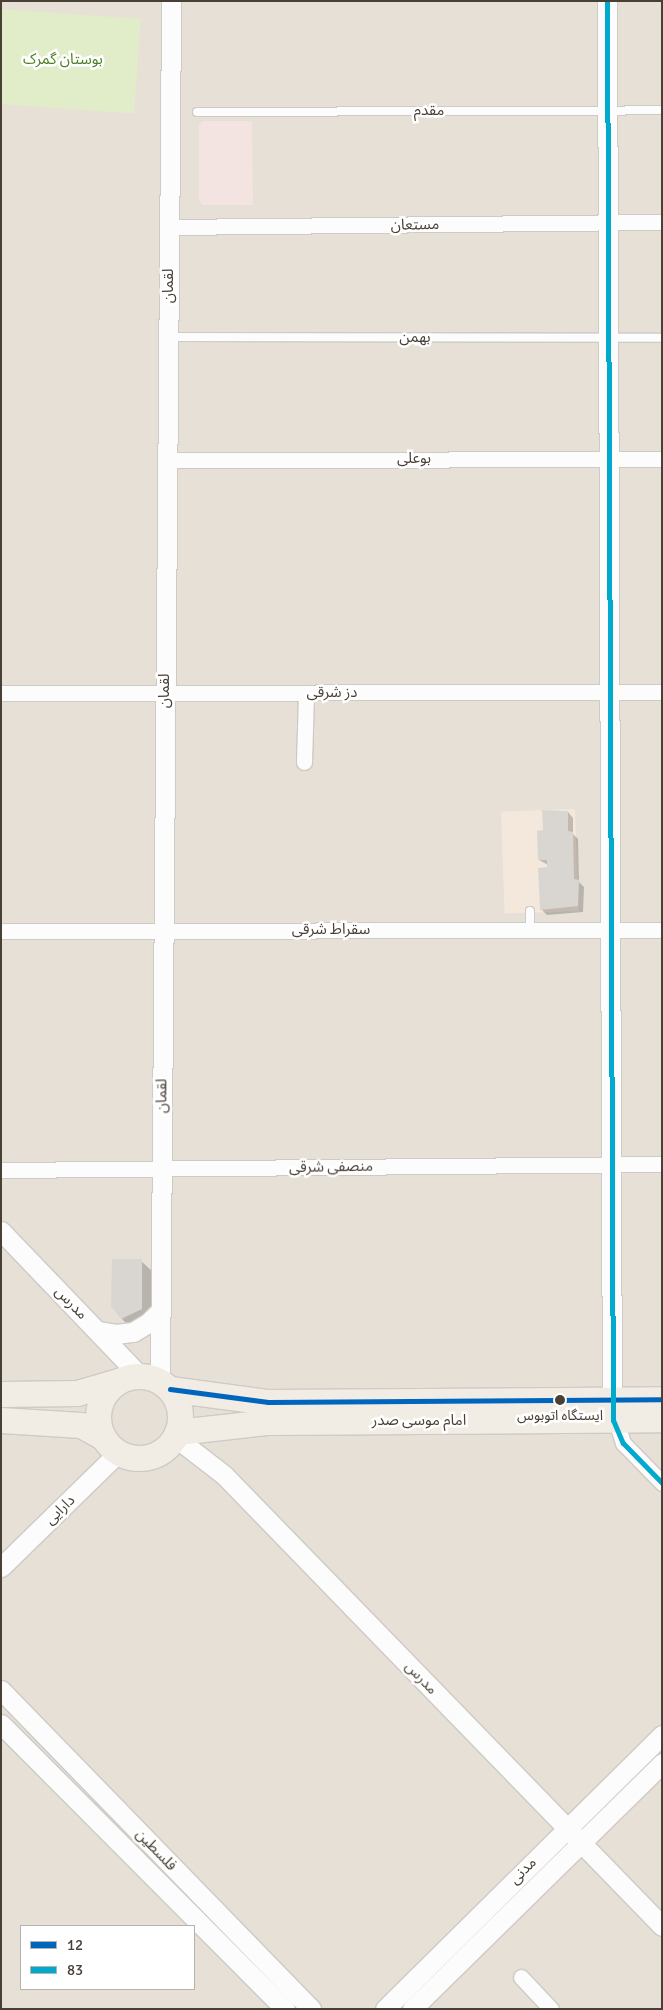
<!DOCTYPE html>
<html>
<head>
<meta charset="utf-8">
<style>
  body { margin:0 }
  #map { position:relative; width:663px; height:2010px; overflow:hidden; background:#f1eeea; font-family:Signika,"Noto Sans Arabic",sans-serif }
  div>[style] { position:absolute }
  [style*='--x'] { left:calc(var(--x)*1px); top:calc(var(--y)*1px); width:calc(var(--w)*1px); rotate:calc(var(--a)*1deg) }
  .residential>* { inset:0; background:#e6e0d7 }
  .commercial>* { inset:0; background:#f4e8dc; transform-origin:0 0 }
  .medical>* { inset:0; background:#f3e4e1 }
  .green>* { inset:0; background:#e1ecc8; transform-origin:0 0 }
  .shadow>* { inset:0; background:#0003 }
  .building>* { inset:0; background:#d9d6d1 }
  .roads { filter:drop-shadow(1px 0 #cecac6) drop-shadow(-1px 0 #cecac6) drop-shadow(0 1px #cecac6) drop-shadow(0 -1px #cecac6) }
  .service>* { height:8px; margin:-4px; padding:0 4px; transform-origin:4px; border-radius:4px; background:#fdfcfc }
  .minor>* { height:15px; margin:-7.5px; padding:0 7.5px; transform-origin:7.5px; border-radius:7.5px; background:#fdfcfc }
  .tertiary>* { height:19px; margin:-9.5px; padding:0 9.5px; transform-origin:9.5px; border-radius:9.5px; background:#fdfcfc }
  .primary>* { height:25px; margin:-12.5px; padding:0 12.5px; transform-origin:12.5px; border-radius:12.5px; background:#f1ece4 }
  .primary>.ring { margin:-12.5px; padding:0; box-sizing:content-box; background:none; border:25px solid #f1ece4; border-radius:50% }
  .bus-1>* { height:5px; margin:-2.5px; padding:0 2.5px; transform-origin:2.5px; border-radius:2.5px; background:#0065bd }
  .bus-2>* { height:5px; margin:-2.5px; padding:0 2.5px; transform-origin:2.5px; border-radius:2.5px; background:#00a9ce }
  .dots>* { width:14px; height:14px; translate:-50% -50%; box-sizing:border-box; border:2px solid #fff; border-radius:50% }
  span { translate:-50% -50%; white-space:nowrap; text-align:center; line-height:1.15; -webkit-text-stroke:5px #fff; paint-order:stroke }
  .bus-label { font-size:14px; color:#483f35 }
  .park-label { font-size:15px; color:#4d7d25 }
  .street-label { font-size:15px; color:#483f35 }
  .frame { position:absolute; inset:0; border:2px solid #483f35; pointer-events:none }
  .legend { position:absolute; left:20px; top:1925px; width:175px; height:65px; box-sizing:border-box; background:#fff; border:1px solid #b6b2ae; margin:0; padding:6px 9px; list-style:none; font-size:15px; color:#483f35 }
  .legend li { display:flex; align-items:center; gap:10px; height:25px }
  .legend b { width:25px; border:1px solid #b6b2ae }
</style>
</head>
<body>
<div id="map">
  <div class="residential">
    <div style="clip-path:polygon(evenodd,1px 1px,662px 1px,662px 2009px,1px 2009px,1px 1px,21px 1926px,194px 1926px,194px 1989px,21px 1989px,21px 1926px)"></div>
  </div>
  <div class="commercial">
    <div style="left:575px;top:809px;width:102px;height:74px;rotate:88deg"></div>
  </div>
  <div class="medical">
    <div style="clip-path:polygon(203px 121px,252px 121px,253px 205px,203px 205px,199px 201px,199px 125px)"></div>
  </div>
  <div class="green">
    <div style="left:1px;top:9px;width:140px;height:95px;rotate:4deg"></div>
  </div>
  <div class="shadow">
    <div style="clip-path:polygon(568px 812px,573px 818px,573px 834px,578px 839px,579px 882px,584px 887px,583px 912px,547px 915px,541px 909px,548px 865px,539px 860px,544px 831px)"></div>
    <div style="clip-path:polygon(141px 1261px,153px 1272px,153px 1321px,133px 1330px,122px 1319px)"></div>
  </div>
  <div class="building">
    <div style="clip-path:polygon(542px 810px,568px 811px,568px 831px,573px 832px,574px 879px,579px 880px,578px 906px,540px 910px,538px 868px,547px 867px,547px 860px,538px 860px,537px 831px,543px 830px)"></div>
    <div style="clip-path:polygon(112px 1259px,142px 1259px,142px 1309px,121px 1319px,111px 1306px)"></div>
  </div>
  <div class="roads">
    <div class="service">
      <div style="--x:197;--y:112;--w:465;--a:-0.2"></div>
      <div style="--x:169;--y:337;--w:493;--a:0.1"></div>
      <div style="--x:530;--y:911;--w:19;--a:90"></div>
    </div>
    <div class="minor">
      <div style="--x:169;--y:227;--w:493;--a:-0.6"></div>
      <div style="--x:167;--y:460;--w:495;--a:-0.1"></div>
      <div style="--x:1;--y:693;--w:661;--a:-0.09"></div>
      <div style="--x:304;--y:762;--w:69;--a:-88.3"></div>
      <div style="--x:1;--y:931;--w:661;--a:-0.09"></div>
      <div style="--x:1;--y:1170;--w:661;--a:-0.52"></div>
      <div style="--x:613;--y:1412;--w:33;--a:72"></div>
      <div style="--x:623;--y:1443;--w:56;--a:45.7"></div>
      <div style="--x:521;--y:1977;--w:44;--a:46.8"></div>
    </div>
    <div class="tertiary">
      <div style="--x:607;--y:1;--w:1400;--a:89.8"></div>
      <div style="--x:1;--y:1231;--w:199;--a:46.2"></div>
      <div style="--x:98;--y:1331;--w:18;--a:9"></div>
      <div style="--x:116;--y:1334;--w:17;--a:-7"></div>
      <div style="--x:133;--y:1332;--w:17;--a:-31"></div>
      <div style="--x:148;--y:1323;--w:17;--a:-45"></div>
      <div style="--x:160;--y:1381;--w:1380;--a:-89.54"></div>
      <div style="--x:175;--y:1437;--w:62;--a:37.8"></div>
      <div style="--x:224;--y:1475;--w:629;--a:45.84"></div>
      <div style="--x:1;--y:1567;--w:163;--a:-44.3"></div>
      <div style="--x:1;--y:1690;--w:445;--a:45.8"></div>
      <div style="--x:1;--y:1724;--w:402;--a:45.1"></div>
      <div style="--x:385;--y:2009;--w:390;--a:-44.7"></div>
      <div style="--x:412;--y:2009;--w:351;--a:-44.5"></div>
    </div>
    <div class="primary">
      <div class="ring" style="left:98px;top:1376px;width:57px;height:57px"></div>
      <div style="--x:170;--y:1389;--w:99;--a:7.6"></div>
      <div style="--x:268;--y:1402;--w:394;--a:-0.4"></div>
      <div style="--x:1;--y:1394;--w:76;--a:-0.8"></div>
      <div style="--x:77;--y:1393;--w:43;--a:-16.3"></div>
      <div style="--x:1;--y:1420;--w:80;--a:3.6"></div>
      <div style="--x:81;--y:1425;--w:25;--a:29"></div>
      <div style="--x:177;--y:1432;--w:92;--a:-6.3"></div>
      <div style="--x:268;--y:1422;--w:394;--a:-0.4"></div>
    </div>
  </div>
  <div class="bus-1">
    <div style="--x:170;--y:1389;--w:99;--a:7.6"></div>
    <div style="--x:268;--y:1402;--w:394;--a:-0.4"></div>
  </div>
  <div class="bus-2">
    <div style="--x:607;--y:1;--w:1419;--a:89.76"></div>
    <div style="--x:613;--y:1420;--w:25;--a:67"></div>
    <div style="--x:623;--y:1443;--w:56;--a:45.7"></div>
  </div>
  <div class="dots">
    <div style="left:560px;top:1400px;background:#483f35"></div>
  </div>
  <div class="bus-label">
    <span style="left:560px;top:1416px">ایستگاه اتوبوس</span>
  </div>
  <div class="park-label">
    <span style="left:63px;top:60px">بوستان گمرک</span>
  </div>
  <div class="street-label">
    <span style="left:429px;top:111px">مقدم</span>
    <span style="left:415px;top:225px;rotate:-1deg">مستعان</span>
    <span style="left:169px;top:286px;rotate:-90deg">لقمان</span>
    <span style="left:415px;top:338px">بهمن</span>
    <span style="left:414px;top:459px">بوعلی</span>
    <span style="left:165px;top:691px;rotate:-90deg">لقمان</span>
    <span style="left:332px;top:693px">دز شرقی</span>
    <span style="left:331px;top:930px">سقراط شرقی</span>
    <span style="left:162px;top:1096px;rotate:-90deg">لقمان</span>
    <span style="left:331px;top:1167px;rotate:-1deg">منصفی شرقی</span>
    <span style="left:71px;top:1303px;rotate:46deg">مدرس</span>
    <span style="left:419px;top:1421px">امام موسی صدر</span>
    <span style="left:60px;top:1510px;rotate:-44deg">دارایی</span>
    <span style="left:421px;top:1678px;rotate:46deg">مدرس</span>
    <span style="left:156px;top:1850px;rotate:46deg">فلسطین</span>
    <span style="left:523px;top:1871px;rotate:-45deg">مدنی</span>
  </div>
  <div class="frame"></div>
  <ul class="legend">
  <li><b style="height:6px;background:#0065bd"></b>12</li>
  <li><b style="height:6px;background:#00a9ce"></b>83</li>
  </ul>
</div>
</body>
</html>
